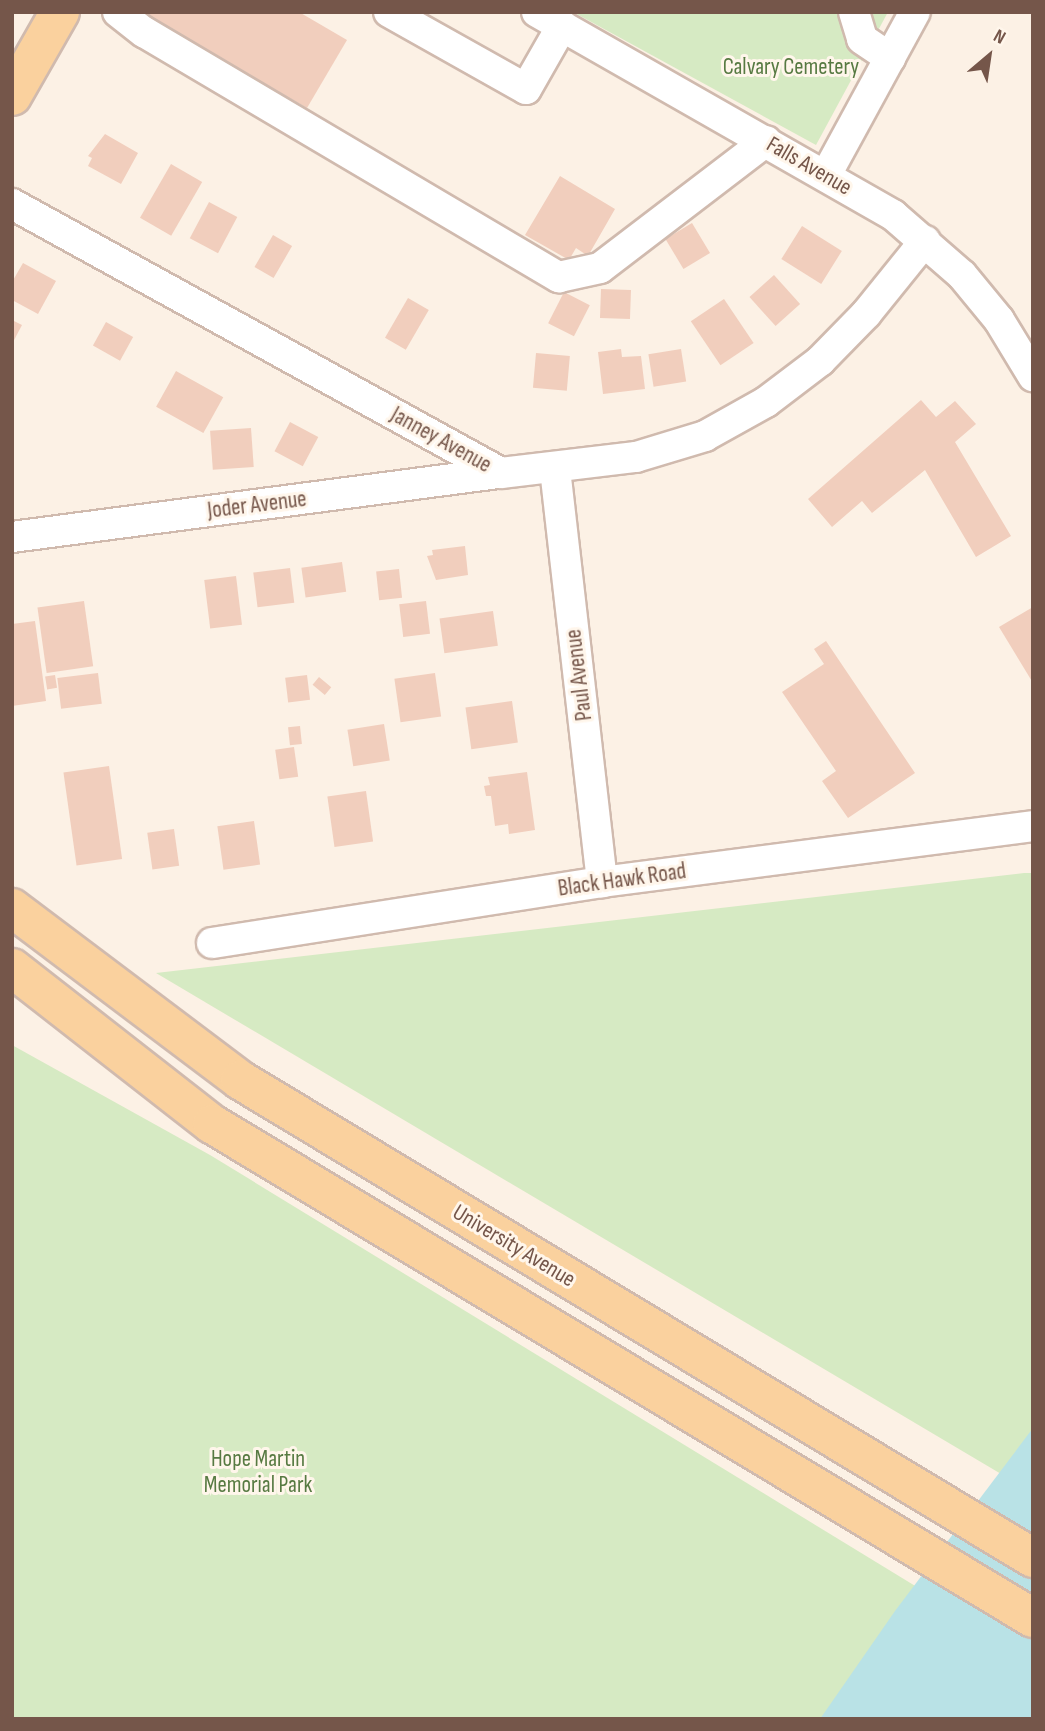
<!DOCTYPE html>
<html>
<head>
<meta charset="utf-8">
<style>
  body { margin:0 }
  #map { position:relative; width:1045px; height:1731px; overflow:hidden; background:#fcf1e5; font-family:"Sofia Sans Condensed",sans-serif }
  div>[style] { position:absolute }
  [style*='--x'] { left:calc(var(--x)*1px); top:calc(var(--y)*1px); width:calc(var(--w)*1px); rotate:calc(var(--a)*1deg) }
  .green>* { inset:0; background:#d6eac3 }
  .water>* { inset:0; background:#b9e2e6 }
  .building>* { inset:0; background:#f1cebd; transform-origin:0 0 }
  .roads { filter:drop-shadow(2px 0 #d0baae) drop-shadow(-2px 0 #d0baae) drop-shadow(0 2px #d0baae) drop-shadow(0 -2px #d0baae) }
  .minor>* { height:30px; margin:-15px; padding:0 15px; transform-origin:15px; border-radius:15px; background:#fff }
  .major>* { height:38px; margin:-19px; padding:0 19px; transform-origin:19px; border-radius:19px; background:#fad19e }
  span { translate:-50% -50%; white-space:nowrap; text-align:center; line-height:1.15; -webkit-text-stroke:6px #fff6eb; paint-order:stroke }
  .park-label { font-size:23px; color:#577a42 }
  .street-label { font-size:23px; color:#75564a }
  .frame { position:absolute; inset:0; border:14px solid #75564a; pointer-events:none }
  .north { position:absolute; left:954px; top:21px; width:70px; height:70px; -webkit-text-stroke:5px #fff6eb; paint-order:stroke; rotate:29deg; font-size:19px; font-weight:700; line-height:28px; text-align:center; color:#75564a }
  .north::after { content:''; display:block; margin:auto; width:24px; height:32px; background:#75564a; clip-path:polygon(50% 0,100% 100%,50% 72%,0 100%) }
</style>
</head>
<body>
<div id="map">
  <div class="green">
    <div style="clip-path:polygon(573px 12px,888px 12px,816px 145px)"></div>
    <div style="clip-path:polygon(1033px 873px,1033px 1493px,156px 973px,1024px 873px)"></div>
    <div style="clip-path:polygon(12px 1045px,210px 1155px,1033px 1658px,1033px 1719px,12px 1719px)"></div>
  </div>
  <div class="water">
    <div style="clip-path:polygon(1033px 1428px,1033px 1719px,820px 1719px,895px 1611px)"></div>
  </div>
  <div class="building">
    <div style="clip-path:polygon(139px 12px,299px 12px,347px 40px,307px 108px)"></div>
    <div style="clip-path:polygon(105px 134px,138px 153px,121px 184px,88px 166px,92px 158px,88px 156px)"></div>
    <div style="left:171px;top:164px;width:36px;height:62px;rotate:30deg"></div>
    <div style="clip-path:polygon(560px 176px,615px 209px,588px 256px,576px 248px,569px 260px,525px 235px)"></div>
    <div style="left:209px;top:202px;width:32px;height:41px;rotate:28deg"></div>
    <div style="left:692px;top:223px;width:35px;height:31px;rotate:59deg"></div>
    <div style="left:802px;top:226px;width:47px;height:39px;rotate:32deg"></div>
    <div style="left:273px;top:235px;width:22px;height:37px;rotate:30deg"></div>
    <div style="clip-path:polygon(23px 263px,56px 281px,38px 314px,12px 300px,12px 282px)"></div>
    <div style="left:774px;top:275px;width:39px;height:33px;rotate:48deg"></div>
    <div style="left:601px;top:289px;width:30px;height:29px;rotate:2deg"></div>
    <div style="left:564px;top:292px;width:29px;height:35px;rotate:27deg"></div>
    <div style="left:408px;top:298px;width:24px;height:46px;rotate:30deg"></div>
    <div style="left:724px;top:299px;width:53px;height:40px;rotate:56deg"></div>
    <div style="clip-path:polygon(12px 320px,22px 325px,12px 344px)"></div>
    <div style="left:106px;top:322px;width:31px;height:27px;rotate:29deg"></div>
    <div style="clip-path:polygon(621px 349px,622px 357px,641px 356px,645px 389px,603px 394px,598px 352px)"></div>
    <div style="left:681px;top:349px;width:33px;height:33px;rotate:81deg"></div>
    <div style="left:536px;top:353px;width:34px;height:35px;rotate:5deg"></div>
    <div style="left:176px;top:371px;width:54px;height:41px;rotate:29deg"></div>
    <div style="clip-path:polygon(921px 400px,936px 417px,955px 401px,976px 424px,955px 442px,1011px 536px,976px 557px,925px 470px,872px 513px,862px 501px,832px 527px,808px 499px)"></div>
    <div style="left:290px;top:422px;width:32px;height:33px;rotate:28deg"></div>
    <div style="left:251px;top:428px;width:39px;height:41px;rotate:86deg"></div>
    <div style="clip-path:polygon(465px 546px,468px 575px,436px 580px,427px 556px,433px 555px,432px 550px)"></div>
    <div style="left:342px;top:562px;width:30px;height:41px;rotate:82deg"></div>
    <div style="left:290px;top:568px;width:35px;height:37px;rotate:83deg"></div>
    <div style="left:399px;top:569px;width:29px;height:23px;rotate:84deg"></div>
    <div style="left:236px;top:576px;width:49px;height:32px;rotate:83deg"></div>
    <div style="left:84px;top:601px;width:66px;height:47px;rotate:82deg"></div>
    <div style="left:426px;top:601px;width:33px;height:27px;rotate:83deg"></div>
    <div style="clip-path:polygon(1033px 607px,1033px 683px,999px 627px)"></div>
    <div style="left:493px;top:611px;width:35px;height:54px;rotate:82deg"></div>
    <div style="clip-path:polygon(35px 621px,46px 701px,12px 706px,12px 624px)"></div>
    <div style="clip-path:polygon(826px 641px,915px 773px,848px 818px,822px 781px,836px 771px,782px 692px,824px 664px,814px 649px)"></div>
    <div style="left:98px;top:673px;width:31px;height:41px;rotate:83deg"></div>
    <div style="left:435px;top:673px;width:44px;height:41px;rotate:82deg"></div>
    <div style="left:55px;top:675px;width:13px;height:10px;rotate:81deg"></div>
    <div style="left:307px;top:675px;width:25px;height:22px;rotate:83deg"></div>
    <div style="left:319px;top:677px;width:16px;height:10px;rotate:40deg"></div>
    <div style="left:512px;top:701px;width:42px;height:47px;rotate:82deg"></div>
    <div style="left:384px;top:724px;width:37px;height:37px;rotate:81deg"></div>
    <div style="left:300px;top:726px;width:18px;height:12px;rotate:84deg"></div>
    <div style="left:294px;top:747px;width:30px;height:19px;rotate:82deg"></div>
    <div style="left:109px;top:766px;width:94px;height:46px;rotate:82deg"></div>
    <div style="clip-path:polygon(527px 772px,535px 830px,509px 834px,508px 824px,495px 826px,491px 796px,486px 796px,484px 786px,490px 785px,488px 777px)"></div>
    <div style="left:366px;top:791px;width:51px;height:39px;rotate:82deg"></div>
    <div style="left:254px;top:821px;width:44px;height:37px;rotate:82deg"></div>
    <div style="left:174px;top:829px;width:37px;height:27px;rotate:82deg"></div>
  </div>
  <div class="roads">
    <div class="minor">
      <div style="--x:118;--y:12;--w:33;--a:38"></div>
      <div style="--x:144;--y:32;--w:482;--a:30.6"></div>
      <div style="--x:559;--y:277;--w:42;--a:-12.4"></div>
      <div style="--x:600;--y:268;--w:209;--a:-37.4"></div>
      <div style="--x:389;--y:12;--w:157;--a:29.3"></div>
      <div style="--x:526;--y:89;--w:73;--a:-60.3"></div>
      <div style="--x:537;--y:12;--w:410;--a:29.7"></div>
      <div style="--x:893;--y:215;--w:91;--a:41"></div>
      <div style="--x:962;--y:275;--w:58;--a:50.6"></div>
      <div style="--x:999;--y:320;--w:66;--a:58.7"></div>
      <div style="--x:854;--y:12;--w:28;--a:73"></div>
      <div style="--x:862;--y:39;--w:34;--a:34"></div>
      <div style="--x:826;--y:175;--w:186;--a:-61.4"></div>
      <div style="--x:12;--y:204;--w:558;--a:28.82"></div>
      <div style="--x:501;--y:473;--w:136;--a:-6.8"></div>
      <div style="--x:636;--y:457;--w:72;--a:-16.9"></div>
      <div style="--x:705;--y:436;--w:70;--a:-29.1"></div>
      <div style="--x:766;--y:402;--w:68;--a:-37.2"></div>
      <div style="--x:820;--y:361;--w:66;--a:-45.6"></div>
      <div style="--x:866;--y:314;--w:94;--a:-51.1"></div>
      <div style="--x:555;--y:469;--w:416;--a:83.5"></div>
      <div style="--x:12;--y:537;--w:493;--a:-7.5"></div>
      <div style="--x:212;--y:943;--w:395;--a:-8.9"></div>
      <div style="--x:602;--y:882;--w:435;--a:-7.4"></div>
    </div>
    <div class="major">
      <div style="--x:12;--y:96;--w:97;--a:-60.3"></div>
      <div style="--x:12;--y:908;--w:286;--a:37"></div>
      <div style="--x:240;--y:1080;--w:926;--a:31.08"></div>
      <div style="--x:12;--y:968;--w:254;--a:38"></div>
      <div style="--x:212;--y:1124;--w:958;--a:31.04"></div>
    </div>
  </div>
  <div class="park-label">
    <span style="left:791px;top:67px">Calvary Cemetery</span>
    <span style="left:258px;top:1472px">Hope Martin<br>Memorial Park</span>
  </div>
  <div class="street-label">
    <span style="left:809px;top:166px;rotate:30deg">Falls Avenue</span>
    <span style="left:441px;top:440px;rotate:29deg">Janney Avenue</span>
    <span style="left:257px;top:505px;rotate:-7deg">Joder Avenue</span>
    <span style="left:579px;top:675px;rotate:-97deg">Paul Avenue</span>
    <span style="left:622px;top:880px;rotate:-8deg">Black Hawk Road</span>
    <span style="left:514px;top:1246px;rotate:31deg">University Avenue</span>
  </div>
  <div class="frame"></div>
  <div class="north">N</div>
</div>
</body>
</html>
